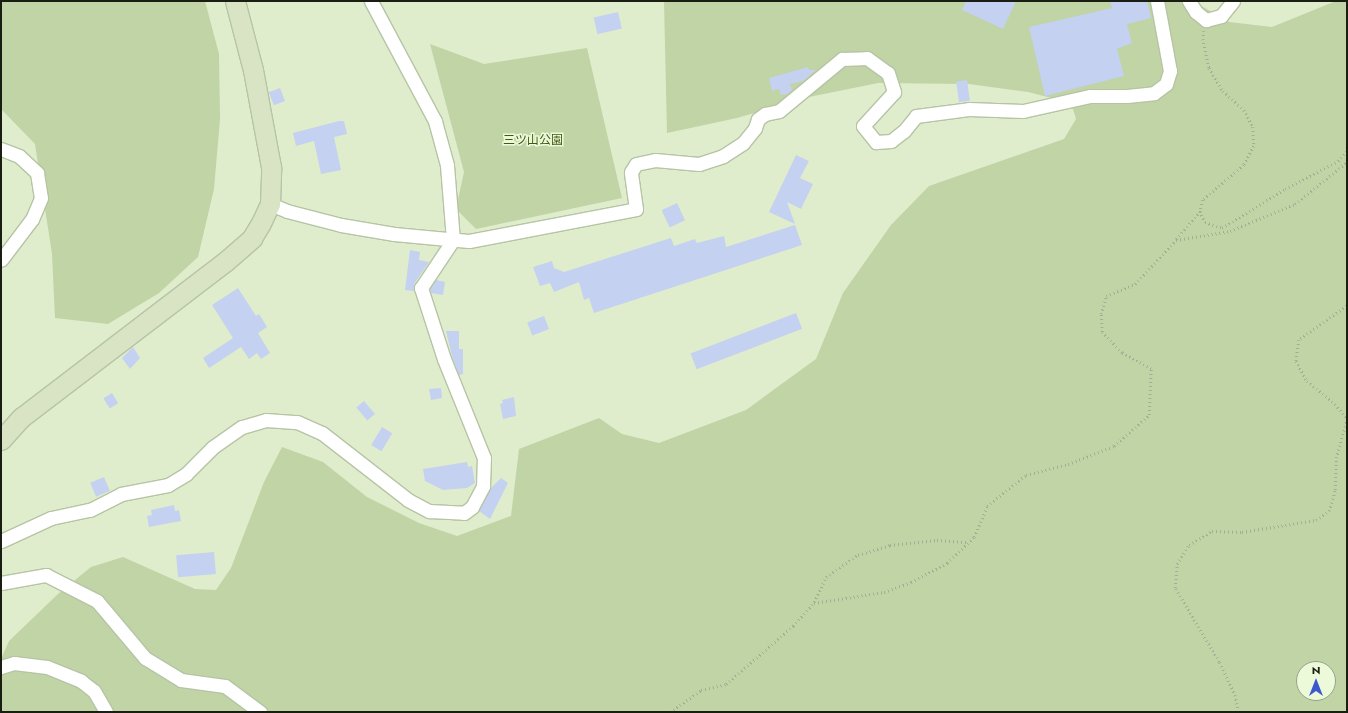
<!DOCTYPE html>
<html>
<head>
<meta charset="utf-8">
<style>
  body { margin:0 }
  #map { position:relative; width:1348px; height:713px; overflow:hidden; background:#dfedcc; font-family:Jost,"Noto Sans JP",sans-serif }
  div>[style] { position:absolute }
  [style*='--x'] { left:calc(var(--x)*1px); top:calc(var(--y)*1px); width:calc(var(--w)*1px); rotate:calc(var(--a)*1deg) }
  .green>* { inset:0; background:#c0d4a5 }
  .building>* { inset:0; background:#c4d1f0; transform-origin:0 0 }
  .path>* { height:2.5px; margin-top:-1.25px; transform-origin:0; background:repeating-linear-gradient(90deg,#a3ae94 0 1px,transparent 0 4px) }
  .roads { filter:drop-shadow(1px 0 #b6c4a5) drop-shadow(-1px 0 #b6c4a5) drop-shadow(0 1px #b6c4a5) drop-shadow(0 -1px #b6c4a5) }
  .street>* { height:13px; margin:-6.5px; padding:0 6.5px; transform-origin:6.5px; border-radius:6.5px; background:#fff }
  .secondary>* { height:19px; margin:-9.5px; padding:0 9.5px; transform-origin:9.5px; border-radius:9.5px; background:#d9e4c5 }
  span { translate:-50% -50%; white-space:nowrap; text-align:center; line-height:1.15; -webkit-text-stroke:3px #ecfad9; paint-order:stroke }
  .park-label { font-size:12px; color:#415914 }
  .frame { position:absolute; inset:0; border:2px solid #191d12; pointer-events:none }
  .north { position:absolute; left:1296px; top:661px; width:40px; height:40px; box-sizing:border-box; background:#ecfad9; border:1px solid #98a289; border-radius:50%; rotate:0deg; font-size:11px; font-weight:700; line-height:16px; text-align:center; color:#191d12 }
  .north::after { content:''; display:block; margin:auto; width:14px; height:18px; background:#3c5acd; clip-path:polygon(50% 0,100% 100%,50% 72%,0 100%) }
</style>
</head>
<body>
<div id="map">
  <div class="green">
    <div style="clip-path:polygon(1px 1px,205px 1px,219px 54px,220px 119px,214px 189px,198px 257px,159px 293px,108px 324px,55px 318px,52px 254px,35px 144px,1px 109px)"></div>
    <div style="clip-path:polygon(evenodd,664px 1px,1193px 1px,1229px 22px,1272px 27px,1336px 1px,1347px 1px,1347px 712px,1px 712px,1px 659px,9px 641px,58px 594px,91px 567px,123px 557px,195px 589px,216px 590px,231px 568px,264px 482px,282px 447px,323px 462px,367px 497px,419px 523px,457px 536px,511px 516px,519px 449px,599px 418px,622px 434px,659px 443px,746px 410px,816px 359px,843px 293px,891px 225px,929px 186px,1064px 139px,1076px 119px,1071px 103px,1028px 92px,969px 84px,878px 83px,809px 97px,737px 118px,667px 133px,664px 1px,1304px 669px,1328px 669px,1328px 693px,1304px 693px,1304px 669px)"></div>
    <div style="clip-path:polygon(430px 44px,484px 64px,587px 48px,622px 198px,476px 229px,456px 209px,464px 172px)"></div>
  </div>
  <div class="building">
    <div style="clip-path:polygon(966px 1px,1016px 1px,1003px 29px,962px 10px)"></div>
    <div style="clip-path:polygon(1110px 1px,1147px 1px,1151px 18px,1127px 24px,1132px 43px,1117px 49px,1124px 76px,1045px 96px,1029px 27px,1112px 8px)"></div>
    <div style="left:618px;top:12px;width:17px;height:25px;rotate:77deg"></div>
    <div style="clip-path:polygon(808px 67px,809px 70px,816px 70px,803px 81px,790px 84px,792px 90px,787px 94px,781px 95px,779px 89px,772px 91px,769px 78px)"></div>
    <div style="left:967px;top:80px;width:21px;height:11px;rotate:82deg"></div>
    <div style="left:280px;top:88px;width:14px;height:12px;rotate:69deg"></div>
    <div style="clip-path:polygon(339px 121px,344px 121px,347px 134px,334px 137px,341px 170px,321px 174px,314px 141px,296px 146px,293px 133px)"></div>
    <div style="clip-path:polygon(796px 155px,809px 161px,800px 178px,813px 184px,801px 209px,787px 202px,795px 224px,769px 212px)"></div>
    <div style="left:677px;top:203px;width:19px;height:17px;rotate:65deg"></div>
    <div style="clip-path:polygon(795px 225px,802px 245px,594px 313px,589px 298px,584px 300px,579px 282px,554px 292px,550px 283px,540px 286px,533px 267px,552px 261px,554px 268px,564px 272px,671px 238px,674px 246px,695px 239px,697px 243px,724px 236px,726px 247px)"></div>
    <div style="clip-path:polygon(410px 250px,420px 252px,419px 260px,429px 262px,414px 284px,414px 291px,405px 290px)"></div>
    <div style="clip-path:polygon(436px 280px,445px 282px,443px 295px,431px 293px,430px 289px)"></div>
    <div style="clip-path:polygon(238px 288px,256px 316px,259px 314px,267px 327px,258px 333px,270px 353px,261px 359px,257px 353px,249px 359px,241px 347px,209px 368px,203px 358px,233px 338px,212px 305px)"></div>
    <div style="left:796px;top:313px;width:17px;height:113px;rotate:69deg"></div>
    <div style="left:544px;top:316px;width:14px;height:18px;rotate:69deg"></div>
    <div style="clip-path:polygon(446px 331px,459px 331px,459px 349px,463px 349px,463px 374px,459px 375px,452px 356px)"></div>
    <div style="clip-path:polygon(133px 347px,140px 358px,130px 369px,122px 358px)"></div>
    <div style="clip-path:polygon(441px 388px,442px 398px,431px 400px,429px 389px)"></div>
    <div style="left:112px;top:393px;width:12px;height:10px;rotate:59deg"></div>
    <div style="clip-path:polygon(514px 397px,516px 416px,503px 419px,500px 404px,503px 403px,502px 400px)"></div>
    <div style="left:364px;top:401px;width:17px;height:10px;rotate:50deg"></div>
    <div style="left:382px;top:427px;width:12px;height:21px;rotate:31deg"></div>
    <div style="clip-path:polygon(467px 462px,468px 467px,472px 466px,475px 483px,467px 488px,443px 490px,425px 481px,423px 469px)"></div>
    <div style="left:104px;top:477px;width:15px;height:15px;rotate:67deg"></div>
    <div style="clip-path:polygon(501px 478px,508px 483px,490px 519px,479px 511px,490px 489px)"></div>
    <div style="clip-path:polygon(174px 505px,175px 511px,179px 510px,181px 521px,149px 527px,147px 516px,152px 515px,151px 510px)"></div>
    <div style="left:214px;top:552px;width:22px;height:38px;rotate:85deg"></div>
  </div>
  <div class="path">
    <div style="--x:1204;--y:31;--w:8;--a:97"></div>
    <div style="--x:1203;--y:39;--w:30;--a:78"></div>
    <div style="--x:1209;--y:68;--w:27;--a:59"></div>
    <div style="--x:1223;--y:91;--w:28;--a:42"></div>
    <div style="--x:1244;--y:110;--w:19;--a:62"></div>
    <div style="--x:1253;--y:127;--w:19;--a:87"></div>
    <div style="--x:1254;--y:146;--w:21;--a:118"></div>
    <div style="--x:1244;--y:165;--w:54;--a:139.5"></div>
    <div style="--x:1203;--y:200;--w:11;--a:105"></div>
    <div style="--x:1200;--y:211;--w:12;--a:66"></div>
    <div style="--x:1205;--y:222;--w:18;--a:19"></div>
    <div style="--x:1222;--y:228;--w:74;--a:-31.8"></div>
    <div style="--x:1285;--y:189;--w:60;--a:-27.8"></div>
    <div style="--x:1338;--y:161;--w:13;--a:-48"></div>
    <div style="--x:1176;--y:239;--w:37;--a:-49"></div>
    <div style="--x:1347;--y:306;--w:59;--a:144.7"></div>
    <div style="--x:1299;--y:340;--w:21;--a:98"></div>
    <div style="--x:1296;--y:361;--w:23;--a:61"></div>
    <div style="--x:1307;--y:381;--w:36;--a:39"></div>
    <div style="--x:1335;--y:404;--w:18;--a:49"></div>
    <div style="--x:814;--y:602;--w:28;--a:-64"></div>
    <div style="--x:826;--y:577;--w:39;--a:-35"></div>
    <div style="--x:858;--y:555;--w:34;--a:-17"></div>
    <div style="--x:890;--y:545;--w:47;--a:-6.1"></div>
    <div style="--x:937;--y:540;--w:31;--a:4"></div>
    <div style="--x:670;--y:712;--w:38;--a:-35"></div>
    <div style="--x:701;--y:690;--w:26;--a:-13"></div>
    <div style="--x:726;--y:684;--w:89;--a:-40.9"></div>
    <div style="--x:793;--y:626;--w:31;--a:-48"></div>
    <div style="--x:814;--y:603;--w:71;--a:-8.9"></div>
    <div style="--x:884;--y:592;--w:29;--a:-20"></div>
    <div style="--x:911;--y:582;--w:41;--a:-27.8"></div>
    <div style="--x:947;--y:563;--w:37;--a:-44"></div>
    <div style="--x:974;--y:537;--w:34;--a:-67"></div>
    <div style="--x:987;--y:506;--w:50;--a:-38.5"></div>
    <div style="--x:1026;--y:475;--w:43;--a:-14.7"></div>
    <div style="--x:1068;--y:464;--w:49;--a:-21.4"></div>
    <div style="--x:1114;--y:446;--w:47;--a:-41.5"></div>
    <div style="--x:1149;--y:415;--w:46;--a:-87.5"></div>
    <div style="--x:1151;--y:369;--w:33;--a:-151"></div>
    <div style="--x:1122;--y:353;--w:29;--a:-134"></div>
    <div style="--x:1102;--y:332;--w:18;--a:-93"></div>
    <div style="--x:1101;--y:314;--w:19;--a:-74"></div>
    <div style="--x:1106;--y:296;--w:31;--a:-22"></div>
    <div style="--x:1135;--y:284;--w:60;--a:-47"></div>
    <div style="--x:1176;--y:240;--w:55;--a:-9.5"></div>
    <div style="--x:1230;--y:231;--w:70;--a:-22.6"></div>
    <div style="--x:1295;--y:204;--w:67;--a:-38.9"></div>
    <div style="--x:1238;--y:712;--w:16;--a:-101"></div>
    <div style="--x:1235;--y:696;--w:38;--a:-115"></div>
    <div style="--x:1219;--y:662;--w:86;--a:-120.7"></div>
    <div style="--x:1175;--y:588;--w:24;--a:-85"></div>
    <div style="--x:1177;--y:564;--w:22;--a:-58"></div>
    <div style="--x:1189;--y:545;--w:27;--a:-31"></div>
    <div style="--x:1212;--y:531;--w:30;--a:2"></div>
    <div style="--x:1242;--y:532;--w:75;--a:-9.2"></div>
    <div style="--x:1316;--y:520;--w:16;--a:-35"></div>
    <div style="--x:1329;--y:511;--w:22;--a:-74"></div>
    <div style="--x:1335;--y:490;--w:32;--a:-88"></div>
    <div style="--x:1336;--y:458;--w:41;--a:-74.2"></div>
  </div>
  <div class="roads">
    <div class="street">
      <div style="--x:1189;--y:1;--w:13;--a:58"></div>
      <div style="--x:1196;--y:12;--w:13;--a:39"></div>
      <div style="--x:1206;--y:20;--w:16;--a:-15"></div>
      <div style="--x:1221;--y:16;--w:19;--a:-51"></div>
      <div style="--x:1;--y:149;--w:19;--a:21"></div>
      <div style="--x:19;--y:156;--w:25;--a:43"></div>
      <div style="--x:37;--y:173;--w:25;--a:81"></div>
      <div style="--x:41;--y:198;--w:23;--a:113"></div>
      <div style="--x:32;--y:219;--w:51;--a:127.1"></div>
      <div style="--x:270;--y:204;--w:18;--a:22"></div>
      <div style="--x:287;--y:211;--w:56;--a:14.5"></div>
      <div style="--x:341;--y:225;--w:54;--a:9.6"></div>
      <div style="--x:394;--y:234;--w:75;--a:5.3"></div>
      <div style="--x:469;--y:241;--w:170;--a:-10.8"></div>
      <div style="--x:636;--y:209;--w:37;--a:-98"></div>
      <div style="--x:631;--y:172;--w:9;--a:-58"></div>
      <div style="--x:636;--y:164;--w:19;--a:-12"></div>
      <div style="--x:655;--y:160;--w:44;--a:5.2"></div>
      <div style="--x:699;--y:164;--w:25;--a:-18"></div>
      <div style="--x:723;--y:156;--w:24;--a:-33"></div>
      <div style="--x:743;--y:143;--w:19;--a:-51"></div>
      <div style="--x:755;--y:128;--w:9;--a:-72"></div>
      <div style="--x:758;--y:119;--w:9;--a:-36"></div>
      <div style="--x:765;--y:114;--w:14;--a:-12"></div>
      <div style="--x:779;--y:111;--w:82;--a:-39.5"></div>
      <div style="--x:842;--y:59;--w:25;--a:-2"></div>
      <div style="--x:867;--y:58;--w:26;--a:36"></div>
      <div style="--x:888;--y:73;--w:20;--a:72"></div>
      <div style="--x:894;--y:92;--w:46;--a:132.4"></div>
      <div style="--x:863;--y:126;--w:21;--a:51"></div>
      <div style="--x:876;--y:142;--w:15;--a:-4"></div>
      <div style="--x:891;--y:141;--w:16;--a:-38"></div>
      <div style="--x:904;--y:131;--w:19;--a:-51"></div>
      <div style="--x:916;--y:116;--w:53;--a:-7.5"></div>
      <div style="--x:969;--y:109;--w:54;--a:2.1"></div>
      <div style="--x:1023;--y:111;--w:69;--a:-12.6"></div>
      <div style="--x:1090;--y:96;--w:37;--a:0"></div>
      <div style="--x:1127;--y:96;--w:27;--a:-6"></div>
      <div style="--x:1154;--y:93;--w:15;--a:-37"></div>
      <div style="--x:1166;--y:84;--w:14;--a:-73"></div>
      <div style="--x:1170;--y:71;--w:71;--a:-100.5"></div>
      <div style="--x:1;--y:541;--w:55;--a:-24.7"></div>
      <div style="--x:51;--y:518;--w:40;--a:-12"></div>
      <div style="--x:90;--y:510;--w:35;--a:-27"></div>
      <div style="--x:121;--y:494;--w:48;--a:-10.8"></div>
      <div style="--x:168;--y:485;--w:21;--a:-31"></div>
      <div style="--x:186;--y:474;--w:38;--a:-45"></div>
      <div style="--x:213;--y:447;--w:35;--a:-35"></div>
      <div style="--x:242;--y:427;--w:25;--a:-16"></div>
      <div style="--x:266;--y:420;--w:31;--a:4"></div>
      <div style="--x:297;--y:422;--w:27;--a:24"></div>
      <div style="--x:322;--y:433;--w:109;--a:37.9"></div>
      <div style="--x:408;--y:500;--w:24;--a:28"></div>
      <div style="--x:429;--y:511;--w:35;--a:3"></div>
      <div style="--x:464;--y:513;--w:10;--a:-37"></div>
      <div style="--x:472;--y:507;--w:24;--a:-62"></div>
      <div style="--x:483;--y:486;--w:28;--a:-88"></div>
      <div style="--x:484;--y:458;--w:107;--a:-112"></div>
      <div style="--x:444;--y:359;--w:75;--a:-107.9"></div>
      <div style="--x:421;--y:288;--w:58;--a:-56.3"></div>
      <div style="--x:453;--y:240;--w:75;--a:-94.6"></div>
      <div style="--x:447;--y:165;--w:46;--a:-105.3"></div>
      <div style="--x:435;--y:121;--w:136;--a:-118.1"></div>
      <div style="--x:1;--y:583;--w:46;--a:-10.1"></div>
      <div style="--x:46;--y:575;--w:57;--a:27"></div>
      <div style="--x:97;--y:601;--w:75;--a:49.9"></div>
      <div style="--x:145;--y:658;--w:42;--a:31.4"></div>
      <div style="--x:181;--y:680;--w:44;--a:7.8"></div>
      <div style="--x:225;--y:686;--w:44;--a:36.6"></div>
      <div style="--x:1;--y:667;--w:14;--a:-17"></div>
      <div style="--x:14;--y:663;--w:33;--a:7"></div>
      <div style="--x:47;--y:667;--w:37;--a:22"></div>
      <div style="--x:81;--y:681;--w:16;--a:38"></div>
      <div style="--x:94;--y:691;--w:24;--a:60"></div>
    </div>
    <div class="secondary">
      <div style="--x:1;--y:440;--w:31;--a:-48"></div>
      <div style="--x:22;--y:417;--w:257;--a:-37.4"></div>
      <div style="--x:226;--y:261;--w:35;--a:-41"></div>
      <div style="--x:252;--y:238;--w:17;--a:-59"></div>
      <div style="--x:261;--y:223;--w:21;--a:-65"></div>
      <div style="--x:270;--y:204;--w:37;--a:-88"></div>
      <div style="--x:271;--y:167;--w:99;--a:-100.5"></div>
      <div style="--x:253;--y:70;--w:71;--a:-104.6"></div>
    </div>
  </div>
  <div class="park-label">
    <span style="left:533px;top:141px">三ツ山公園</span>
  </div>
  <div class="frame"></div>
  <div class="north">N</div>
</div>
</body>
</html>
